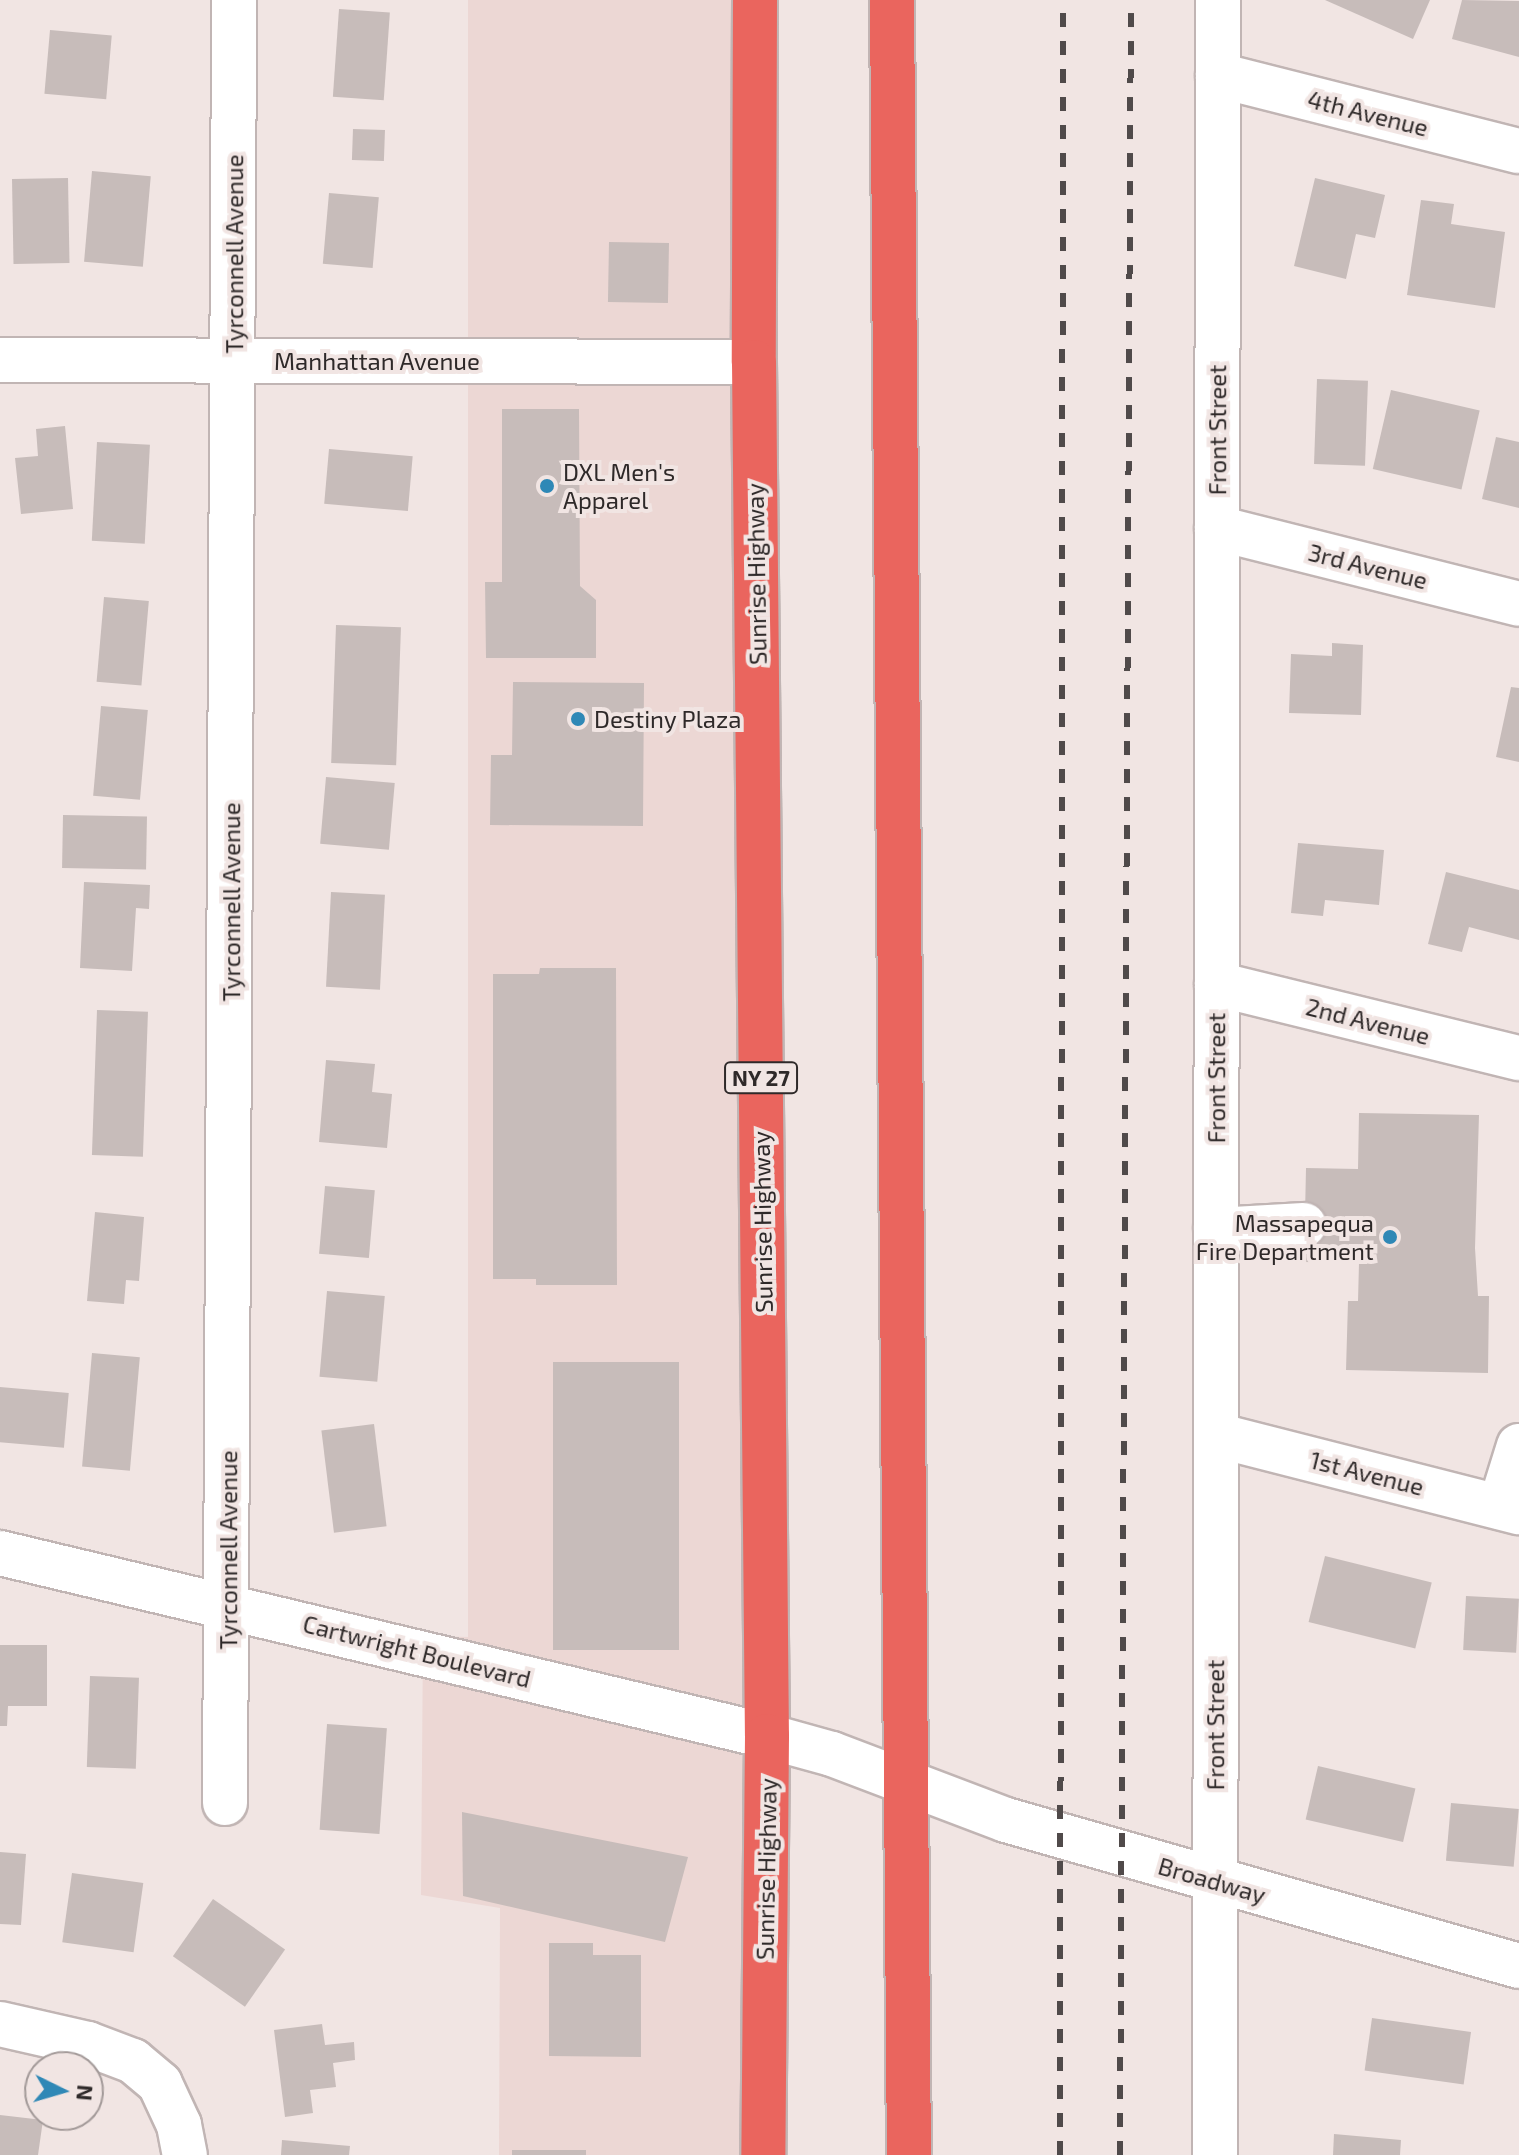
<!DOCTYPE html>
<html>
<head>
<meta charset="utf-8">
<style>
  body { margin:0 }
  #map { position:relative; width:1519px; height:2155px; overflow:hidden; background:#f1e5e3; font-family:"Exo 2",sans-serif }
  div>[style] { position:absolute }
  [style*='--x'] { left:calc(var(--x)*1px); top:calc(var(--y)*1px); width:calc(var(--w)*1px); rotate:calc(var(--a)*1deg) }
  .built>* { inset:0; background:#ecd7d4 }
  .building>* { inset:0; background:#c7bcba; transform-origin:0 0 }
  .roads { filter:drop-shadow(2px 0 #c1b5b4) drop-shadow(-2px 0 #c1b5b4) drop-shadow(0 2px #c1b5b4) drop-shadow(0 -2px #c1b5b4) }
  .minor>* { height:44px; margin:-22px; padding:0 22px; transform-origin:22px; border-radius:22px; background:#fff }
  .highway>* { height:44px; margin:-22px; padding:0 22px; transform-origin:22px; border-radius:22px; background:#ea655e }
  .rail>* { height:6px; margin-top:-3px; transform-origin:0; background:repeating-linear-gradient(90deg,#504a4a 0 14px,transparent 0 28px) }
  .dots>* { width:22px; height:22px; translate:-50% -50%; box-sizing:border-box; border:4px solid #f1e5e3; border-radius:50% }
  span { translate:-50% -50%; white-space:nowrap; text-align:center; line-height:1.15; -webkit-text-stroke:8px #f1e5e3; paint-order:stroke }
  .shield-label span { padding:2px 6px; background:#f1e5e3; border:2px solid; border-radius:6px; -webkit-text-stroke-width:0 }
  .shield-label { font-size:22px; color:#2e2929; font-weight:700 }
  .street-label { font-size:24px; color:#2e2929 }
  .poi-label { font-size:24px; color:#2e2929 }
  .left { translate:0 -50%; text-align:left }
  .right { translate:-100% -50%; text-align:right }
  .north { position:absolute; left:24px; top:2051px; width:80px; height:80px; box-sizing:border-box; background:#f1e5e3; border:2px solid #a39a99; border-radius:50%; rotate:95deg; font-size:22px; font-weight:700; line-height:32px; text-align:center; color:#2e2929 }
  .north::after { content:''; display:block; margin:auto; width:28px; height:36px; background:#2f88b6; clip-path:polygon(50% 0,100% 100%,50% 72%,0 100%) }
</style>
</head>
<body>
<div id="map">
  <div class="built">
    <div style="clip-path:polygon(468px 0,758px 0,742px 2155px,499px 2155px,500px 1908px,421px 1895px,423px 1636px,468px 1637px)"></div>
  </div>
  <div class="building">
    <div style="clip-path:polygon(1325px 0,1430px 0,1413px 39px)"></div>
    <div style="clip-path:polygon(1462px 0,1519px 1px,1519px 57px,1452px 39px)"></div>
    <div style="left:339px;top:9px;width:51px;height:88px;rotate:4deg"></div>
    <div style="left:50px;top:30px;width:62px;height:64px;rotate:5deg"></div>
    <div style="left:353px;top:129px;width:32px;height:31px;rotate:2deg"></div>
    <div style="left:92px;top:171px;width:59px;height:91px;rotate:5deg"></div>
    <div style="left:68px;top:178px;width:85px;height:56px;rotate:89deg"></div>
    <div style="clip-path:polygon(1315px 178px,1385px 195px,1375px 238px,1356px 234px,1346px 279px,1294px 266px)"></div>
    <div style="left:329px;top:193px;width:50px;height:71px;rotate:5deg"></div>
    <div style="clip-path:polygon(1421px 200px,1454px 204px,1451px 224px,1505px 232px,1495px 308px,1407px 295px)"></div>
    <div style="left:609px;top:242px;width:60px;height:60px;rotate:1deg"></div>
    <div style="left:1317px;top:379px;width:51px;height:85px;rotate:2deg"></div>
    <div style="left:1391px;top:390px;width:91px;height:81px;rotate:13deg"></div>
    <div style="clip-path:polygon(502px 409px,579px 409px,580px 586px,596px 600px,596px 658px,486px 658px,485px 582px,502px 582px)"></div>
    <div style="clip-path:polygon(65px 426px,73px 509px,21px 514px,15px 458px,38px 456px,36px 429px)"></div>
    <div style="clip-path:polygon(1496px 437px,1519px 442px,1519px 508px,1482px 499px)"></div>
    <div style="left:97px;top:442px;width:53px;height:99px;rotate:3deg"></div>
    <div style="left:329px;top:449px;width:84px;height:55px;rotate:5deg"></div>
    <div style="left:104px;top:597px;width:45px;height:85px;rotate:5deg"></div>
    <div style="left:336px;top:625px;width:65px;height:138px;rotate:2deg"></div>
    <div style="clip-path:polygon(1332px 643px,1363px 645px,1361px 715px,1289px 713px,1291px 654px,1332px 656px)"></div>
    <div style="clip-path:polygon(513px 682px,644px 683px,643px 826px,490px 825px,491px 755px,512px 755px)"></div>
    <div style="clip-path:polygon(1511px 687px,1519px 688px,1519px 762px,1496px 757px)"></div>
    <div style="left:101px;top:706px;width:47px;height:90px;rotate:5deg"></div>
    <div style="left:326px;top:777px;width:69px;height:67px;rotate:5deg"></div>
    <div style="left:63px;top:815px;width:84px;height:53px;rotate:1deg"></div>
    <div style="clip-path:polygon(1298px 843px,1384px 850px,1379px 905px,1325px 900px,1323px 916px,1291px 913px)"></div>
    <div style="clip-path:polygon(1446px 872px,1519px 890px,1519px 940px,1469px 927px,1462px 952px,1428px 944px)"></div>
    <div style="clip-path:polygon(84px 882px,150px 885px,149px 909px,136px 908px,132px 971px,80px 968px)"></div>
    <div style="left:331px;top:892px;width:54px;height:95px;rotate:3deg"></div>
    <div style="clip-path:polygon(540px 968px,616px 968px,617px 1285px,536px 1285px,536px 1279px,493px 1279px,493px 974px,539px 974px)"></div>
    <div style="left:97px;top:1010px;width:51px;height:145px;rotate:2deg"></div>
    <div style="clip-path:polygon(326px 1060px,375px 1064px,372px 1092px,392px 1094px,387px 1148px,319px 1142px)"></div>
    <div style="clip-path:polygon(1359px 1113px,1479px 1115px,1475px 1248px,1478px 1296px,1489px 1296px,1488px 1373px,1346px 1370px,1348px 1301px,1358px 1301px,1359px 1263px,1304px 1262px,1306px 1168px,1358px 1169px)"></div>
    <div style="left:325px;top:1186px;width:50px;height:68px;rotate:5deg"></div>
    <div style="clip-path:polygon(95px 1212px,144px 1217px,139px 1281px,126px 1280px,124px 1304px,87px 1301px)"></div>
    <div style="left:327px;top:1291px;width:58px;height:86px;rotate:5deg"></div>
    <div style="left:92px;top:1353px;width:48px;height:114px;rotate:5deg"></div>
    <div style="left:679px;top:1362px;width:288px;height:126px;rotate:90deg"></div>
    <div style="left:0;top:1387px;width:69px;height:55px;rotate:5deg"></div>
    <div style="left:374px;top:1424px;width:103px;height:53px;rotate:83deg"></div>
    <div style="left:1325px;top:1556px;width:110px;height:68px;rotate:14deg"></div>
    <div style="left:1466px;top:1596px;width:53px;height:54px;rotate:3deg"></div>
    <div style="clip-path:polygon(0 1645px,47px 1645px,47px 1706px,8px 1706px,7px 1726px,0 1726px)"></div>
    <div style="left:90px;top:1676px;width:49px;height:91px;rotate:2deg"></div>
    <div style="left:327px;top:1724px;width:60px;height:106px;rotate:4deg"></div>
    <div style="left:1318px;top:1766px;width:100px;height:55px;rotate:13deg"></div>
    <div style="left:1451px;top:1803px;width:68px;height:58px;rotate:5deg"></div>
    <div style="clip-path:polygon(462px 1812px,688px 1857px,665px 1942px,463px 1896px)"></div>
    <div style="clip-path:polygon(0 1852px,26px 1854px,21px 1925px,0 1924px)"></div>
    <div style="left:72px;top:1873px;width:72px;height:70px;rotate:8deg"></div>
    <div style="left:213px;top:1899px;width:88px;height:70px;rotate:35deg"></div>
    <div style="clip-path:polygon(549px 1943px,593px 1943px,593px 1955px,641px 1955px,641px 2057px,549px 2056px)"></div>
    <div style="left:1372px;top:2018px;width:100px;height:53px;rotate:8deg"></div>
    <div style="clip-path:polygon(322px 2024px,325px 2045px,354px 2042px,355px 2060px,333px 2063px,336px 2087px,310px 2090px,313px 2113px,285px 2117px,274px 2030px)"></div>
    <div style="clip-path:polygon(0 2115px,43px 2120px,38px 2155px,0 2155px)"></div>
    <div style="clip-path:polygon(1334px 2134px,1401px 2140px,1400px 2155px,1333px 2155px)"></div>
    <div style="clip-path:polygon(282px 2140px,350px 2146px,349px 2155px,281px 2155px)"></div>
    <div style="left:512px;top:2150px;width:74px;height:5px"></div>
  </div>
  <div class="roads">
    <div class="minor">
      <div style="--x:1218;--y:75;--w:310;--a:14.2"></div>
      <div style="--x:0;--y:360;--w:754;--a:0.15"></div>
      <div style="--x:1217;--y:528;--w:311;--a:14.1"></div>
      <div style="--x:1217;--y:984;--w:311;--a:13.8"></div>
      <div style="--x:1216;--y:1230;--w:88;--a:-3.3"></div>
      <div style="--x:1216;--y:1435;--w:313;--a:14.3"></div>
      <div style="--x:1500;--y:1507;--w:64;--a:-72.7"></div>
      <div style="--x:0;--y:1553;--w:789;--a:13.42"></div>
      <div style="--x:767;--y:1736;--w:67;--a:15.5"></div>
      <div style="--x:832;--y:1754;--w:186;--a:20.8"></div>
      <div style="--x:1006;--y:1820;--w:533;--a:15.89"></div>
      <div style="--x:225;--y:1803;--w:1803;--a:-89.71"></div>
      <div style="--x:0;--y:2024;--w:90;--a:12.8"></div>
      <div style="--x:88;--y:2044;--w:48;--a:20.7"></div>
      <div style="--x:133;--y:2061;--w:35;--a:40"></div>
      <div style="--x:160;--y:2084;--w:45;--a:65.1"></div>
      <div style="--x:179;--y:2125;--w:31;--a:79"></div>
      <div style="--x:1215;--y:2155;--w:2155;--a:-89.92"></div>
    </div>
    <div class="highway">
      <div style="--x:755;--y:0;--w:362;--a:90.2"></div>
      <div style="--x:754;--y:362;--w:1374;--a:89.46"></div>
      <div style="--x:767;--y:1736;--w:419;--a:90.5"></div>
      <div style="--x:892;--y:0;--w:2155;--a:89.55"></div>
    </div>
  </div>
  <div class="rail">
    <div style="--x:1060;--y:2155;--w:2155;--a:-89.92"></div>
    <div style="--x:1120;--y:2155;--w:2155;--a:-89.71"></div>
  </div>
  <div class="dots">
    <div style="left:547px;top:486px;background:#2f88b6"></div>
    <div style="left:578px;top:719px;background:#2f88b6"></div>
    <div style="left:1390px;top:1237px;background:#2f88b6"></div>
  </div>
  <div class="shield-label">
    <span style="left:761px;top:1078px">NY 27</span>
  </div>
  <div class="street-label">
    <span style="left:1368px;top:113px;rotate:14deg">4th Avenue</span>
    <span style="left:234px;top:254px;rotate:-90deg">Tyrconnell Avenue</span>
    <span style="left:377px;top:361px">Manhattan Avenue</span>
    <span style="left:1217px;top:430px;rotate:-90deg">Front Street</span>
    <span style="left:1368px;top:566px;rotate:14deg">3rd Avenue</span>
    <span style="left:756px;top:574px;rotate:-91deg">Sunrise Highway</span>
    <span style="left:231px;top:902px;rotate:-90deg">Tyrconnell Avenue</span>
    <span style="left:1368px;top:1021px;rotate:14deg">2nd Avenue</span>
    <span style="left:1216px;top:1078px;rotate:-90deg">Front Street</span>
    <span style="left:762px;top:1222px;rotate:-91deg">Sunrise Highway</span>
    <span style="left:1367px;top:1473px;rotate:14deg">1st Avenue</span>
    <span style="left:228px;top:1550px;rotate:-90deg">Tyrconnell Avenue</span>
    <span style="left:417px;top:1651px;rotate:14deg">Cartwright Boulevard</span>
    <span style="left:1215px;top:1725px;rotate:-90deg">Front Street</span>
    <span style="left:766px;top:1869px;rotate:-89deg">Sunrise Highway</span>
    <span style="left:1212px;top:1880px;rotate:16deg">Broadway</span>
  </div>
  <div class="poi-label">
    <span class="left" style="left:563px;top:486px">DXL Men's<br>Apparel</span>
    <span class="left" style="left:594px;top:719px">Destiny Plaza</span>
    <span class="right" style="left:1374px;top:1237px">Massapequa<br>Fire Department</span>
  </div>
  <div class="north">N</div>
</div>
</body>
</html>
